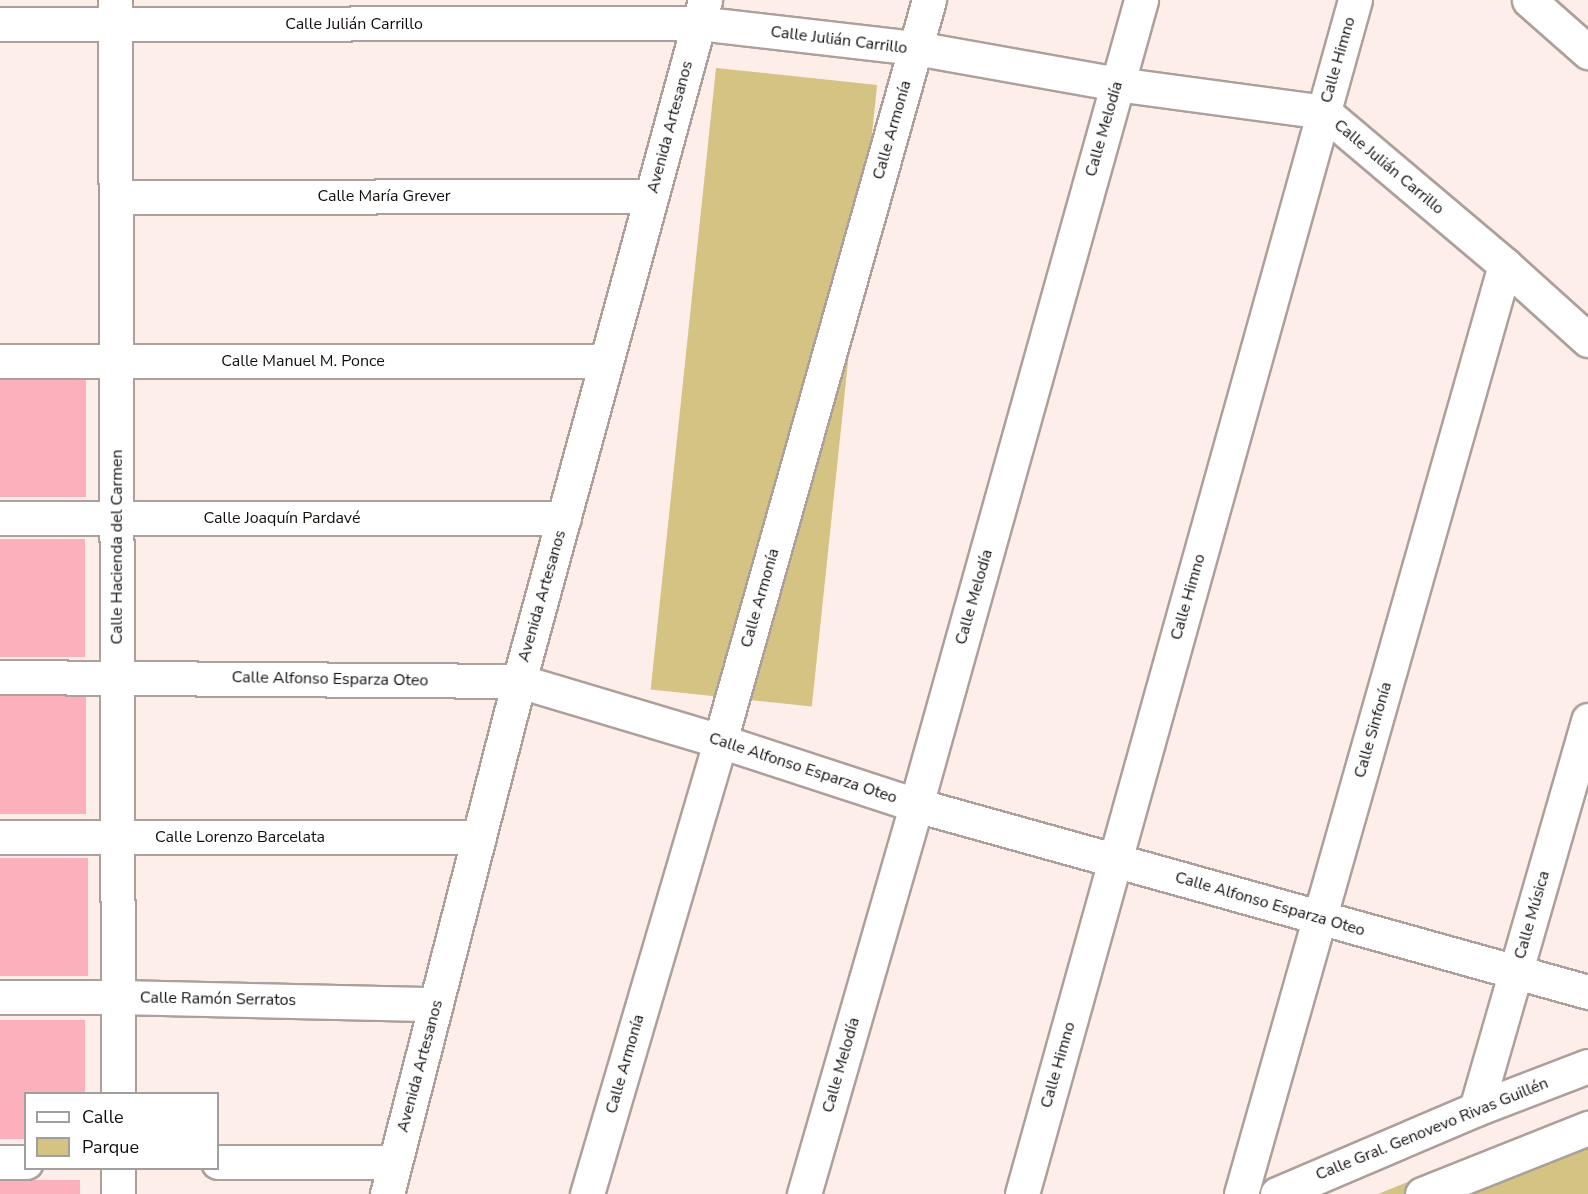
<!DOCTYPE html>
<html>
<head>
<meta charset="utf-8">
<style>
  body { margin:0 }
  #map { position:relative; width:1588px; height:1194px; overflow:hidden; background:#fdeee9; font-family:"Nunito Sans",sans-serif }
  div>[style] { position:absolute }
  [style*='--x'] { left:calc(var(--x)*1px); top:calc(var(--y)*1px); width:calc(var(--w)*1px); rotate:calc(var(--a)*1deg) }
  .green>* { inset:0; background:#d4c382; transform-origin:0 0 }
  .building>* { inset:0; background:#fcb0bc; transform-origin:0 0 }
  .roads { filter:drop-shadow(2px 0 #ad9f9a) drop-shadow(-2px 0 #ad9f9a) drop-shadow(0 2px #ad9f9a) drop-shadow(0 -2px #ad9f9a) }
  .minor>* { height:33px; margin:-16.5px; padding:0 16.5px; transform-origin:16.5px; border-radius:16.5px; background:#fff }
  span { translate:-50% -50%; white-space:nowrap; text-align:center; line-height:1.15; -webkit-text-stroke:5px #fff; paint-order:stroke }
  .street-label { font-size:16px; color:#120e0c }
  .legend { position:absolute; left:24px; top:1092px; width:195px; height:78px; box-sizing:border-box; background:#fff; border:2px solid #a09f9e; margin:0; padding:8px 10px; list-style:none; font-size:18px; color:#120e0c }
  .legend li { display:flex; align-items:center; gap:12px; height:30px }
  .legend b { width:30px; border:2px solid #a09f9e }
</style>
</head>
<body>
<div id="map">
  <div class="green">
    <div style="left:716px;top:68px;width:162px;height:625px;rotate:6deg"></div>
    <div style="clip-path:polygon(1588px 1109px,1588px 1194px,1378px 1194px)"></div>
  </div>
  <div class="building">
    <div style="left:0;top:379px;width:86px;height:118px"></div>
    <div style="left:0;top:539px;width:85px;height:118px"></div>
    <div style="left:0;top:695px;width:86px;height:119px"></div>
    <div style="left:0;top:858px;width:88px;height:118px"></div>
    <div style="clip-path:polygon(0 1020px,85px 1020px,85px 1094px,26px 1094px,26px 1139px,0 1139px)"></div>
    <div style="left:0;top:1180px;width:80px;height:14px"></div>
  </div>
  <div class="roads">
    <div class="minor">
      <div style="--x:115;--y:0;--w:1094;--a:89.84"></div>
      <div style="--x:1529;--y:0;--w:79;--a:41.4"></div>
      <div style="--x:0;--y:24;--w:698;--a:-0.08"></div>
      <div style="--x:698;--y:23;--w:218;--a:6.6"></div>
      <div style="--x:915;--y:48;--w:205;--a:10.1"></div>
      <div style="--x:1117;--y:84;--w:209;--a:7.7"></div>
      <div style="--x:1324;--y:112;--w:237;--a:40.2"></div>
      <div style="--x:1505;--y:265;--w:112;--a:42.1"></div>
      <div style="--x:116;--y:197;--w:535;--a:-0.11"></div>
      <div style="--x:0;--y:361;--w:606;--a:0"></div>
      <div style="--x:0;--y:518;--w:564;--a:0"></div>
      <div style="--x:0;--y:677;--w:519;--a:0.44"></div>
      <div style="--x:519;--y:681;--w:210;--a:16.6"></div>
      <div style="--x:720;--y:741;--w:206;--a:18.1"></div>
      <div style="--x:916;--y:805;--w:698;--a:15.55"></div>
      <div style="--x:0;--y:837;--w:479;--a:0"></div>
      <div style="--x:0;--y:997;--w:118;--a:0"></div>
      <div style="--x:118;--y:997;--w:318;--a:1.3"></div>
      <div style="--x:1476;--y:1109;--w:405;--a:-73.9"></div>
      <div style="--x:0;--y:1162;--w:26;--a:0"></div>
      <div style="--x:218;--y:1162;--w:177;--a:0"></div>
      <div style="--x:118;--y:1168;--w:26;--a:90"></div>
      <div style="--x:387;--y:1194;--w:530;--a:-75.57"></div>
      <div style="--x:519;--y:681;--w:706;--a:-74.72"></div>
      <div style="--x:587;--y:1194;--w:472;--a:-73.6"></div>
      <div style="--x:720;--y:741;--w:770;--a:-74.25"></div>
      <div style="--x:804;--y:1194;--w:405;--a:-73.9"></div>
      <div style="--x:916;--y:805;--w:836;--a:-74.38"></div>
      <div style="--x:1022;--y:1194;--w:1240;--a:-74.42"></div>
      <div style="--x:1241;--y:1194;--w:966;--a:-74.14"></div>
      <div style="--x:1277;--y:1194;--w:216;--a:-23.1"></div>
      <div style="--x:1476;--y:1109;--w:120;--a:-21"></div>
      <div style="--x:1422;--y:1194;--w:179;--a:-21.7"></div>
    </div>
  </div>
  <div class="street-label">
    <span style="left:354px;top:24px">Calle Julián Carrillo</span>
    <span style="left:839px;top:40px;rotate:7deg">Calle Julián Carrillo</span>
    <span style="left:1338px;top:60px;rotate:-74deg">Calle Himno</span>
    <span style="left:670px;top:127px;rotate:-75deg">Avenida Artesanos</span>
    <span style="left:1104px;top:129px;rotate:-74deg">Calle Melodía</span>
    <span style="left:892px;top:130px;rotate:-74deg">Calle Armonía</span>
    <span style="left:1389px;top:167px;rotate:40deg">Calle Julián Carrillo</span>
    <span style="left:384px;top:196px">Calle María Grever</span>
    <span style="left:303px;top:361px">Calle Manuel M. Ponce</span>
    <span style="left:282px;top:518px">Calle Joaquín Pardavé</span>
    <span style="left:117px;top:547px;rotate:-90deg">Calle Hacienda del Carmen</span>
    <span style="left:542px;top:596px;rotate:-74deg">Avenida Artesanos</span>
    <span style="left:974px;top:597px;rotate:-74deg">Calle Melodía</span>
    <span style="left:1188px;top:597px;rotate:-74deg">Calle Himno</span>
    <span style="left:760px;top:598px;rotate:-74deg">Calle Armonía</span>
    <span style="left:330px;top:679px;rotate:1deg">Calle Alfonso Esparza Oteo</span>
    <span style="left:1373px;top:730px;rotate:-74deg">Calle Sinfonía</span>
    <span style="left:803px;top:768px;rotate:18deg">Calle Alfonso Esparza Oteo</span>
    <span style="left:240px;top:837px">Calle Lorenzo Barcelata</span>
    <span style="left:1270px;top:904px;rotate:16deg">Calle Alfonso Esparza Oteo</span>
    <span style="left:1532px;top:915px;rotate:-74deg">Calle Música</span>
    <span style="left:218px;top:999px;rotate:1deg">Calle Ramón Serratos</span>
    <span style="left:625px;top:1064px;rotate:-74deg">Calle Armonía</span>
    <span style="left:841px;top:1065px;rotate:-74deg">Calle Melodía</span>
    <span style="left:1058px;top:1065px;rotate:-74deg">Calle Himno</span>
    <span style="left:420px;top:1066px;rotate:-75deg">Avenida Artesanos</span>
    <span style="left:1432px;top:1129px;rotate:-22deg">Calle Gral. Genovevo Rivas Guillén</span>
  </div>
  <ul class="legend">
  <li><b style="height:8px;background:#fff"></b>Calle</li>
  <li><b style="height:16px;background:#d4c382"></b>Parque</li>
  </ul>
</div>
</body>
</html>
